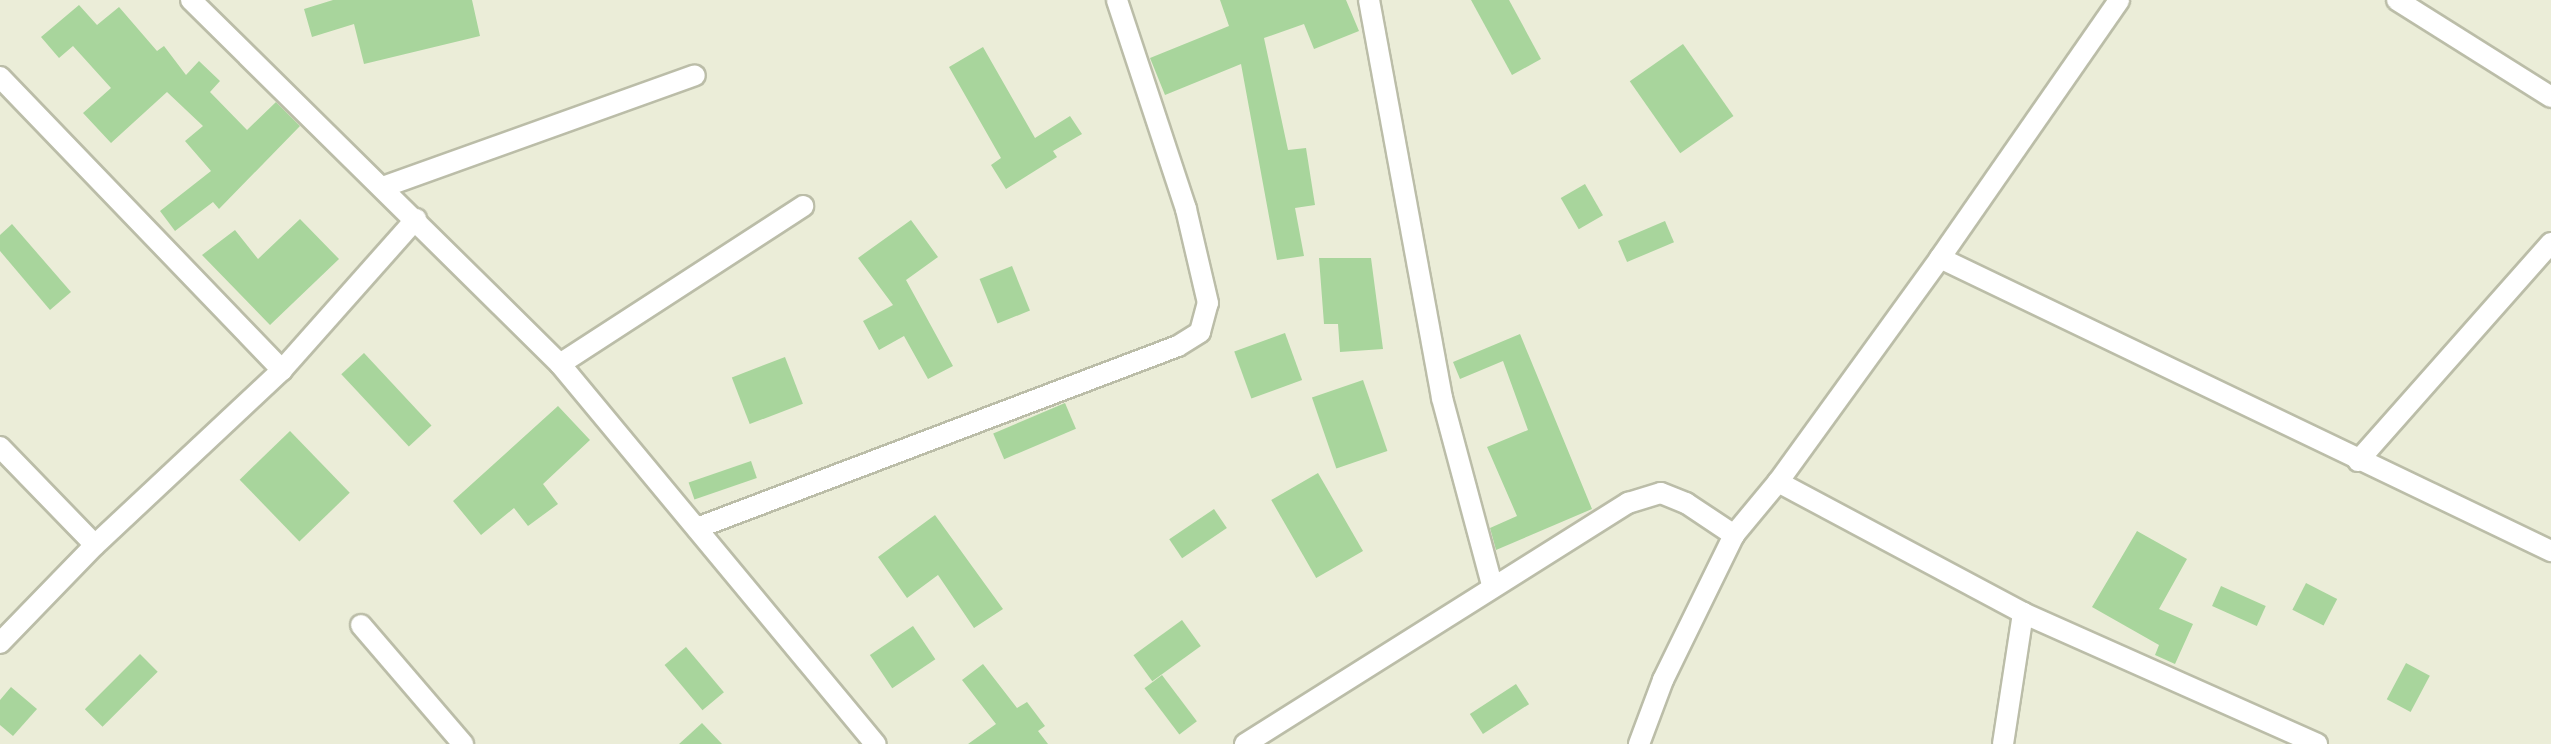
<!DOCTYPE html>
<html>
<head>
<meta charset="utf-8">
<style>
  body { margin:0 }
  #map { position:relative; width:2551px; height:744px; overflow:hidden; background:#ebedd8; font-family:Raleway,sans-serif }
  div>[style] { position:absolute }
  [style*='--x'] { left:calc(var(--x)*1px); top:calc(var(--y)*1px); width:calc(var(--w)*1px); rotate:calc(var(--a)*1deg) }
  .building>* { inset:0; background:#a8d59c; transform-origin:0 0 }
  .roads { filter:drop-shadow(2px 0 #bbbda8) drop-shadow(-2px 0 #bbbda8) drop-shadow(0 2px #bbbda8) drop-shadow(0 -2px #bbbda8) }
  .minor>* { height:20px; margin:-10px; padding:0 10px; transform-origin:10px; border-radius:10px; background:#fff }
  span { translate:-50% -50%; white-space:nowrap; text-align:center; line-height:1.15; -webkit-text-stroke:8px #ebedd8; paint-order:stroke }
</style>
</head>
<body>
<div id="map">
  <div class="building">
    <div style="clip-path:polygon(333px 0,472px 0,480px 36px,364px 64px,354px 24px,312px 37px,304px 9px)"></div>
    <div style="clip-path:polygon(1220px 0,1346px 0,1359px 31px,1314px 49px,1304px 24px,1264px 38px,1288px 150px,1306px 148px,1315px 205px,1295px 208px,1304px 256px,1277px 260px,1241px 64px,1165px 95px,1150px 58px,1229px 26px)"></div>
    <div style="clip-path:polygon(1471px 0,1509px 0,1541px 59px,1512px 75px)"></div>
    <div style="clip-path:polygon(79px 5px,97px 25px,119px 7px,157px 51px,164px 46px,186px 75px,199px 61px,220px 81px,210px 92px,247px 130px,276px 102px,300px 126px,219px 209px,213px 202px,175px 231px,160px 211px,211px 171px,185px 141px,203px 126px,167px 92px,111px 143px,83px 113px,111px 88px,73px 46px,59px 58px,41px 37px)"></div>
    <div style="left:1683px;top:44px;width:88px;height:65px;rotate:55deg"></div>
    <div style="clip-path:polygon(983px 47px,1035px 138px,1070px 116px,1082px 134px,1053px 151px,1057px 157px,1006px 189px,991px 165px,1001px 158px,949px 67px)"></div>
    <div style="left:1585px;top:184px;width:36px;height:28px;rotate:60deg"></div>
    <div style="clip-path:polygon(300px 219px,339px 259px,270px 325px,202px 255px,235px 230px,258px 259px)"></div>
    <div style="clip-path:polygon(911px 220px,938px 257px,906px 280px,953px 366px,928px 379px,904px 336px,879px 350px,863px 321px,893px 305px,858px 258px)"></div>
    <div style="left:1665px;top:221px;width:23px;height:51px;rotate:67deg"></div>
    <div style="clip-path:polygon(12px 224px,71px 292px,50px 310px,0 251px,0 235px)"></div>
    <div style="clip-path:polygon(1319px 258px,1371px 258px,1383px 349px,1340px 352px,1338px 324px,1324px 324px)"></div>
    <div style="left:1012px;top:266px;width:48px;height:35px;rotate:68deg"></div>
    <div style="left:1285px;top:333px;width:50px;height:54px;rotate:70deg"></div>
    <div style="clip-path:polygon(1520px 334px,1592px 509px,1496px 550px,1490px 528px,1517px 516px,1487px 447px,1528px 430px,1503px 361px,1460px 379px,1453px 362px)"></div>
    <div style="left:364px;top:353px;width:99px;height:31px;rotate:47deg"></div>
    <div style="left:785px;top:357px;width:50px;height:57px;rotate:69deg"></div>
    <div style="left:1363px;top:380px;width:75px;height:54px;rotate:71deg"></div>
    <div style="left:1065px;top:403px;width:28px;height:78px;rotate:67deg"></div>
    <div style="clip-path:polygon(558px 406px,590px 440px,543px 484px,558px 504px,528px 526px,514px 508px,481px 535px,453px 501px)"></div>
    <div style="left:290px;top:431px;width:86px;height:70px;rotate:46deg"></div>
    <div style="left:751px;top:461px;width:18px;height:66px;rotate:71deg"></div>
    <div style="left:1318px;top:473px;width:90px;height:54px;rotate:60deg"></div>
    <div style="left:1214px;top:509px;width:23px;height:54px;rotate:56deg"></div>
    <div style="clip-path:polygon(935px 515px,1003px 609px,974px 628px,938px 575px,907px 598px,878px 557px)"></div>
    <div style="clip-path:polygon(2137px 531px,2187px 559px,2159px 609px,2193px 624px,2175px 664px,2155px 655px,2159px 645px,2092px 607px)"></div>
    <div style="left:2306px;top:583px;width:35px;height:30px;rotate:27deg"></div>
    <div style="left:2221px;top:586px;width:49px;height:22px;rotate:24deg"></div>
    <div style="left:1182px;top:620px;width:32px;height:60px;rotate:54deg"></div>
    <div style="left:913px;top:626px;width:40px;height:52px;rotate:56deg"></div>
    <div style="left:686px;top:647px;width:59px;height:28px;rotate:50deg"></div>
    <div style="left:140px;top:654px;width:25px;height:78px;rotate:45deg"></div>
    <div style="left:2406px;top:663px;width:27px;height:41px;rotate:28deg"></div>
    <div style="clip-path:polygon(983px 664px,1017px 708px,1027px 702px,1045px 726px,1038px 731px,1048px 744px,968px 744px,996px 724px,962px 680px)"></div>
    <div style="left:1162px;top:675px;width:58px;height:22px;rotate:53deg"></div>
    <div style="left:1516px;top:684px;width:24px;height:55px;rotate:57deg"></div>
    <div style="clip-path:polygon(11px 687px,37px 709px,13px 736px,0 725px,0 700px)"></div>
    <div style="clip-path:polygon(702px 723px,722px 744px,679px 744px)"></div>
  </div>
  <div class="roads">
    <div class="minor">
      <div style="--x:191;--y:0;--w:518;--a:44.61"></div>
      <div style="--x:560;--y:364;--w:494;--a:50.3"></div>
      <div style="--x:1369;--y:0;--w:405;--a:79.6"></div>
      <div style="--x:1442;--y:398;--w:193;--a:75"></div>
      <div style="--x:2397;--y:0;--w:182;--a:32.2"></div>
      <div style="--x:0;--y:77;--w:407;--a:46.1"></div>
      <div style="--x:383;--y:187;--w:331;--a:-19.7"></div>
      <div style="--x:1940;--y:258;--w:678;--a:25.62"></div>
      <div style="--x:560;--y:364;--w:290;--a:-33"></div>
      <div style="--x:0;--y:447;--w:136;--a:45.9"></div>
      <div style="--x:2358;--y:461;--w:291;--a:-48.5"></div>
      <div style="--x:1778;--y:482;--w:278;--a:28.1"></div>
      <div style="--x:2023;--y:613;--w:322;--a:24"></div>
      <div style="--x:697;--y:528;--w:514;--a:-20.73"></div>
      <div style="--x:1178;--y:346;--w:26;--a:-32"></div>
      <div style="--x:1200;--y:332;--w:30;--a:-75"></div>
      <div style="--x:1208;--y:303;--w:97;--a:-103.2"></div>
      <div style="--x:1186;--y:209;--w:220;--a:-108.3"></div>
      <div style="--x:361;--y:625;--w:157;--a:49.4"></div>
      <div style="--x:0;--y:643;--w:136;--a:-45.9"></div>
      <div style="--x:95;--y:545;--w:256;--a:-43.1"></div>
      <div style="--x:282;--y:370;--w:202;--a:-48.4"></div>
      <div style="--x:1245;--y:744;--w:453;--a:-32.2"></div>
      <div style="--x:1628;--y:503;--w:34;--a:-17"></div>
      <div style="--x:1661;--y:493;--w:27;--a:22"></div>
      <div style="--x:1686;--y:503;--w:58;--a:33.7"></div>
      <div style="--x:1639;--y:744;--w:68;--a:-69.4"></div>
      <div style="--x:1663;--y:680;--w:161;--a:-63.9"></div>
      <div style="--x:1734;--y:535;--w:69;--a:-50.3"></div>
      <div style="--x:1778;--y:482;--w:276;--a:-54.1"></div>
      <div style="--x:1940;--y:258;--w:314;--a:-55.2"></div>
      <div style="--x:2003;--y:744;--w:133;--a:-81.3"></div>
    </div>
  </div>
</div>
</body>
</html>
